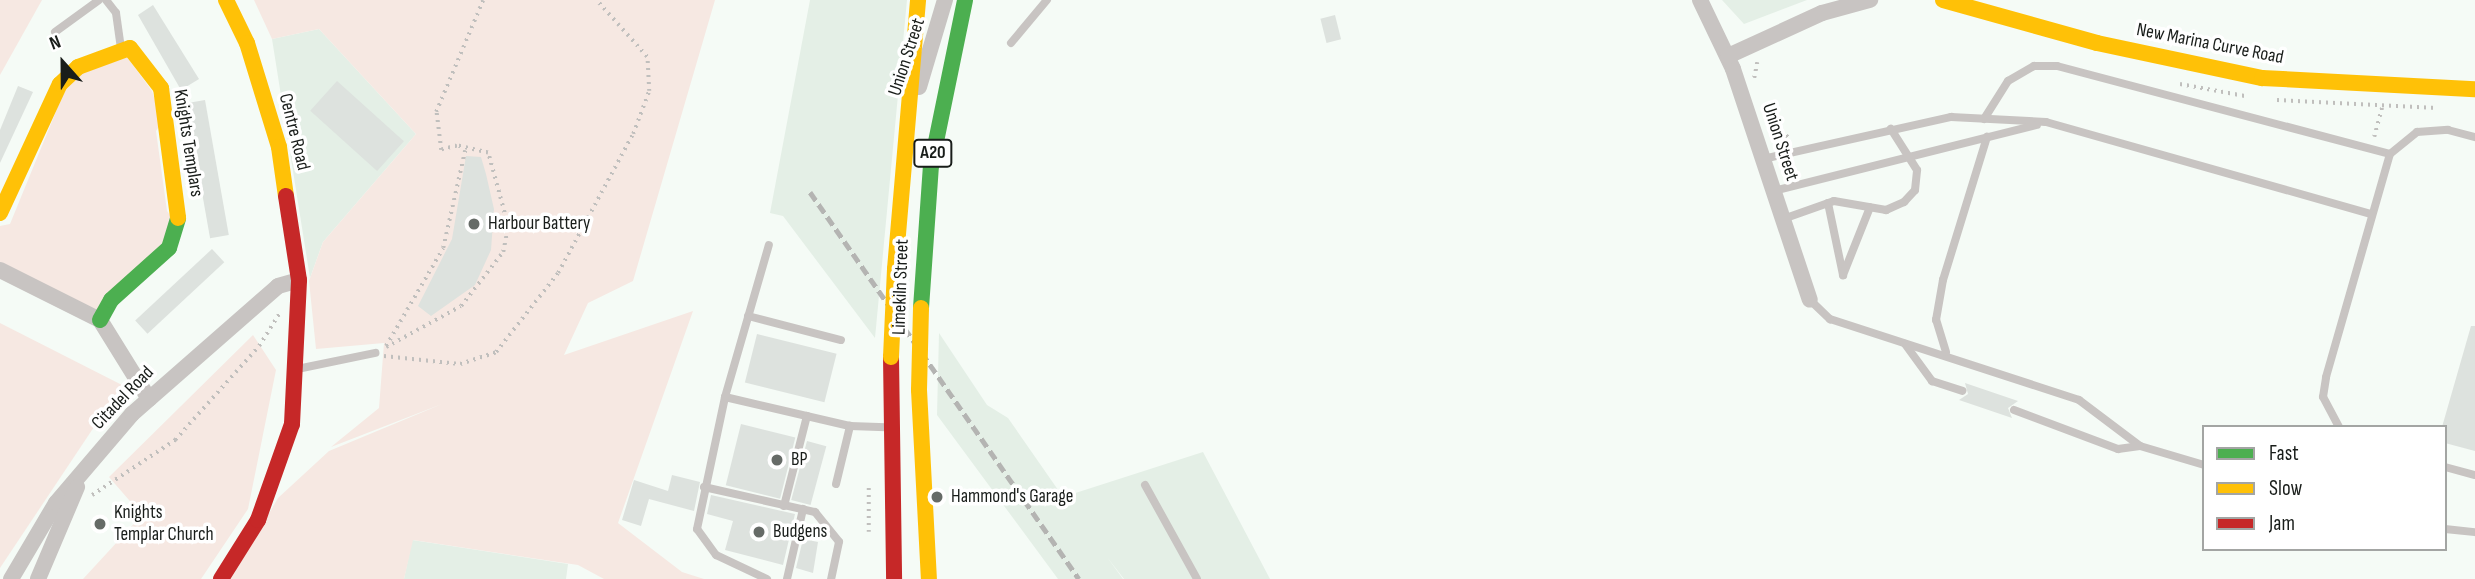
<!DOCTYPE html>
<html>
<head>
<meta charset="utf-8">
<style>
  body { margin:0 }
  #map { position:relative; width:2475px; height:579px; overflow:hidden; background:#f5fbf6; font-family:"Sofia Sans Condensed",sans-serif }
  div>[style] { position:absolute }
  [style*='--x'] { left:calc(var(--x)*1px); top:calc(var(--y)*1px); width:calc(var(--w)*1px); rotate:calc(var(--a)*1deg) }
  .built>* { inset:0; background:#e4efe6 }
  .green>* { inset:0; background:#f6e8e2 }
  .building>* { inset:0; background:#dde2de; transform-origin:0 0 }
  .path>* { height:3.5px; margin-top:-1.75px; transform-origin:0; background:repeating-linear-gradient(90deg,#c0bfbd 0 2px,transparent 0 7px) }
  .lane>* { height:8px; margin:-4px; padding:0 4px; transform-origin:4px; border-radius:4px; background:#c8c4c2 }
  .street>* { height:16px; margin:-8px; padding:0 8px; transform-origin:8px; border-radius:8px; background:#c8c4c2 }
  .fast>* { height:16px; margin:-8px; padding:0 8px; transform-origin:8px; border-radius:8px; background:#4caf50 }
  .slow>* { height:16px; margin:-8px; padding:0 8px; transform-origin:8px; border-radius:8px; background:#ffc107 }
  .jam>* { height:16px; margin:-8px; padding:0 8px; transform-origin:8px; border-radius:8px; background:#c62828 }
  .rail>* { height:5px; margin-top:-2.5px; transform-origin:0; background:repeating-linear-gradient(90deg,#b4b4b2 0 10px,transparent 0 15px) }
  .slow-bridge>* { height:16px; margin:-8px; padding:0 8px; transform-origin:8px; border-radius:8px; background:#ffc107 }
  .dots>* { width:19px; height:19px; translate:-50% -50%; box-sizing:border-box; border:4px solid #fff; border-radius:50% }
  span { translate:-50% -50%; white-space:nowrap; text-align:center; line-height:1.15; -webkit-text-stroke:7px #fff; paint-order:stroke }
  .shield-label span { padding:2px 5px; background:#fff; border:2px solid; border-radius:5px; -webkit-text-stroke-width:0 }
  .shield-label { font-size:18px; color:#191d1a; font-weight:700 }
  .street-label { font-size:19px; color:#191d1a }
  .poi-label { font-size:19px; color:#191d1a }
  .left { translate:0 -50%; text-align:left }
  .legend { position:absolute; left:2202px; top:425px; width:245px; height:126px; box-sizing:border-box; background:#fff; border:2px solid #a3a5a3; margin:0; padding:9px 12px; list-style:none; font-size:21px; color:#191d1a }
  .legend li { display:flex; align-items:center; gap:14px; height:35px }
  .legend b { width:35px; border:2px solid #a3a5a3 }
  .north { position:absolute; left:28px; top:28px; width:70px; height:70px; -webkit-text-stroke:5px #fff; paint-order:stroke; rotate:339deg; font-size:19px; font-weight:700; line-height:28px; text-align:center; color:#191d1a }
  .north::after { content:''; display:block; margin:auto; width:24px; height:32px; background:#191d1a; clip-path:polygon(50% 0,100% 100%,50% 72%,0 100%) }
</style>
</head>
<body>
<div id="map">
  <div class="built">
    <div style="clip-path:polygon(810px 0,907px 0,875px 338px,783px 216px,770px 213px)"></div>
    <div style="clip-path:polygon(1722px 0,1807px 0,1744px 24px)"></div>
    <div style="clip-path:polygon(319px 29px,416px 134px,323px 242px,310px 278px,272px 39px)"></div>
    <div style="clip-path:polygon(939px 333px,987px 405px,1008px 418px,1063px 497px,1203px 452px,1270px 579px,1124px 579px,1107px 557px,1123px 579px,1058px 579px,937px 415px)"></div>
    <div style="clip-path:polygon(412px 540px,568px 564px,566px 579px,404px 579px)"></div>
  </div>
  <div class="green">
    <div style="clip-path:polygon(0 0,42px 0,0 75px)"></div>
    <div style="clip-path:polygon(254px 0,715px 0,633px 281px,588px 303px,564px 355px,693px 311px,618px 523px,682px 572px,704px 579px,604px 579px,578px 565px,413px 540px,404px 579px,231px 579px,278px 498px,329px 451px,442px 404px,331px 447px,379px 408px,384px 343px,316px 349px,309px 281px,323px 242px,416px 134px,319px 29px,272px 39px)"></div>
    <div style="clip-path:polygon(127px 57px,152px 91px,162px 122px,156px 131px,167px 211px,178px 226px,101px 313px,0 264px,0 226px,10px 224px,66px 87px,81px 72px)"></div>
    <div style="clip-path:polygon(0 323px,122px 385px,0 568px)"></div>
    <div style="clip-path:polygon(253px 335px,276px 370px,248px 509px,201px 579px,83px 579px,142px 515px,109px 477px)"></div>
  </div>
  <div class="building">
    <div style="clip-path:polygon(153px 5px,199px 79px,181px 90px,138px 15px)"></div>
    <div style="left:1335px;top:15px;width:25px;height:15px;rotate:76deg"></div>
    <div style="left:337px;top:81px;width:90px;height:40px;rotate:42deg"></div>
    <div style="clip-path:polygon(18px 86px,33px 92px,0 163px,0 130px)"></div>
    <div style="left:205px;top:100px;width:137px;height:19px;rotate:80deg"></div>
    <div style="clip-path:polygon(466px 156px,481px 157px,486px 174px,494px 209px,491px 250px,475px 285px,431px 316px,418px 306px,452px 239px)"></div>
    <div style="left:212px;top:249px;width:18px;height:105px;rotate:47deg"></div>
    <div style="clip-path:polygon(2471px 326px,2475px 326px,2475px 451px,2445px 443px,2442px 427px)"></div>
    <div style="left:757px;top:334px;width:82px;height:50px;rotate:14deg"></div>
    <div style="clip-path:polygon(1965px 383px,2018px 401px,2008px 408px,2012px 418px,1959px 400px,1968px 394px)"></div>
    <div style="left:741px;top:424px;width:56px;height:63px;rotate:14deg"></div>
    <div style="left:807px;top:441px;width:20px;height:61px;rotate:15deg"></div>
    <div style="clip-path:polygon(672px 475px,700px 482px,694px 511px,649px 499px,641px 526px,622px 520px,634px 480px,668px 491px)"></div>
    <div style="clip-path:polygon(711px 495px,795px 514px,783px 565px,725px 550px,733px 521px,707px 514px)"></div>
    <div style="clip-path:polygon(803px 539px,818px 542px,813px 573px,796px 568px)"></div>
  </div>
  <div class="path">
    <div style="--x:1754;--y:78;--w:16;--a:-79"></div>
    <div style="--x:2180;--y:84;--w:66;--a:10.5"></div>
    <div style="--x:2277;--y:100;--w:160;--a:2.9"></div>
    <div style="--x:1769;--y:124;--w:27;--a:34"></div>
    <div style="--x:2374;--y:137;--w:30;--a:-75"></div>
    <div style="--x:386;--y:346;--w:113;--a:-59.8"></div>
    <div style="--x:443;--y:248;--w:100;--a:-77.3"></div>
    <div style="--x:386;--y:347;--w:85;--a:-28.7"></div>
    <div style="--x:461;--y:306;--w:68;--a:-52.1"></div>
    <div style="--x:503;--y:252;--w:26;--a:-79"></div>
    <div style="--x:508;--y:226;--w:76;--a:-105.3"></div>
    <div style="--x:488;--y:153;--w:32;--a:-167"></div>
    <div style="--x:457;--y:146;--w:16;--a:166"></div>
    <div style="--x:441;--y:150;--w:38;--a:-97"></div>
    <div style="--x:436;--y:112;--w:121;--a:-67.2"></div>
    <div style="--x:384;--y:356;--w:76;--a:6"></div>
    <div style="--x:460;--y:364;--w:38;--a:-18"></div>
    <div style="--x:496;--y:352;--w:100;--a:-51.9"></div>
    <div style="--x:558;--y:273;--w:158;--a:-61.7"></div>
    <div style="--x:633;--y:134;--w:46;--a:-69.6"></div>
    <div style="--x:649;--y:91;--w:34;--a:-93"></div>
    <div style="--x:647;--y:57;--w:76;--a:-131.8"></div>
    <div style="--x:869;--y:488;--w:44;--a:90"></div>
    <div style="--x:92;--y:495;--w:100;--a:-33.5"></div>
    <div style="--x:175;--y:440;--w:126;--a:-48.2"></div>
    <div style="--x:259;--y:346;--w:40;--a:-58"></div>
  </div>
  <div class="lane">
    <div style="--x:106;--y:0;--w:16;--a:52"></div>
    <div style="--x:116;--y:13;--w:37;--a:82"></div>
    <div style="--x:55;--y:32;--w:54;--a:-36"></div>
    <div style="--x:1011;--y:43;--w:56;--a:-50.1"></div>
    <div style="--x:1984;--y:119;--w:45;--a:-57.7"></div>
    <div style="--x:2008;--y:81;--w:30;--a:-30"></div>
    <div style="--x:2034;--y:66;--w:23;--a:0"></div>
    <div style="--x:2057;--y:66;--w:344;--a:14.8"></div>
    <div style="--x:1763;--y:159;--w:193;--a:-12.6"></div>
    <div style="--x:1951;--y:117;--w:95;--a:3"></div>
    <div style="--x:2046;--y:122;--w:338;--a:15.8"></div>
    <div style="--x:1774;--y:191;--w:271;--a:-14.1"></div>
    <div style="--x:1828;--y:203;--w:74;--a:78.2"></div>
    <div style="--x:1843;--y:275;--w:73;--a:-68.3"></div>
    <div style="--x:1783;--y:219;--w:54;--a:-19.4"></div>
    <div style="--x:1834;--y:201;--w:53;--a:9.8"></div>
    <div style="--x:1886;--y:210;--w:20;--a:-24"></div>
    <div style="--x:1904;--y:202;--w:16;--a:-47"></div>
    <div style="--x:1915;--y:190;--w:20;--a:-84"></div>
    <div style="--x:1917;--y:170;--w:49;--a:-122.4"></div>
    <div style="--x:1810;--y:300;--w:28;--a:44"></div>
    <div style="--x:1830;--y:319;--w:262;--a:18"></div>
    <div style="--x:2079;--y:400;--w:76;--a:37"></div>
    <div style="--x:2140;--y:446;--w:67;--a:16.5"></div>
    <div style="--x:748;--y:316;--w:96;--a:14.5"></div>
    <div style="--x:1905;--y:344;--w:46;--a:53.9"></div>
    <div style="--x:1932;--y:381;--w:32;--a:18"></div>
    <div style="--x:1946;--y:352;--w:34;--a:-107"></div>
    <div style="--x:1936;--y:320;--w:41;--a:-80.1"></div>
    <div style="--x:1943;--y:280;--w:150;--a:-72.9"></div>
    <div style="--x:302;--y:368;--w:75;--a:-11.6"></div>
    <div style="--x:725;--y:397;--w:128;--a:13.1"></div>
    <div style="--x:850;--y:426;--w:36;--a:2"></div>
    <div style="--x:2014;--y:410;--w:111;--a:20.6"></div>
    <div style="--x:2118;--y:449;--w:22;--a:-8"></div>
    <div style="--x:2339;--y:427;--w:34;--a:-118"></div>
    <div style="--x:2323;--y:397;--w:20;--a:-81"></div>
    <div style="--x:2326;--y:377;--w:232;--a:-74"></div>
    <div style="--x:2390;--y:154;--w:35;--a:-39"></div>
    <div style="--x:2417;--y:132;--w:31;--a:-4"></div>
    <div style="--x:2448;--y:130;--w:28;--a:15"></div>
    <div style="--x:2445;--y:467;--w:31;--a:15"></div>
    <div style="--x:836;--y:484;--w:60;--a:-76.4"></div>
    <div style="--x:1145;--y:485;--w:107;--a:61"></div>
    <div style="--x:704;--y:487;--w:114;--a:12.7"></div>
    <div style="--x:815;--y:512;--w:38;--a:51"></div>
    <div style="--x:839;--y:542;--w:38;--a:102"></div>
    <div style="--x:784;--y:506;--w:93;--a:-75.7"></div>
    <div style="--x:2445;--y:529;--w:30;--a:6"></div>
    <div style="--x:767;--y:579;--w:56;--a:-154.8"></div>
    <div style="--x:716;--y:555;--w:32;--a:-126"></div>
    <div style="--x:697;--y:529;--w:135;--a:-78"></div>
    <div style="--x:725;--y:397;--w:158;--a:-73.9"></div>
    <div style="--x:787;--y:579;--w:72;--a:-77.1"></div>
  </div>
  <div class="street">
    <div style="--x:1700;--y:0;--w:76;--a:64.4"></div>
    <div style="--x:1733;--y:69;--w:243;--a:71.6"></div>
    <div style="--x:1728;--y:56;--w:103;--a:-24.6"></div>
    <div style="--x:1822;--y:13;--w:50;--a:-15.2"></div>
    <div style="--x:919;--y:87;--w:91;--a:-73.4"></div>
    <div style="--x:0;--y:270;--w:112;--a:26.6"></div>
    <div style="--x:100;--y:320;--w:93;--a:58.2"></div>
    <div style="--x:11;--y:579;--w:88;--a:-59.4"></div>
    <div style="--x:56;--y:503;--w:117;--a:-49.5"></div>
    <div style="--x:132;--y:414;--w:194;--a:-41.2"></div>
    <div style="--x:278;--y:286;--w:22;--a:-16"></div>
    <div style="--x:38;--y:579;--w:100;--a:-67"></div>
  </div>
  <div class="fast">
    <div style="--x:921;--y:308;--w:142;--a:-86"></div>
    <div style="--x:931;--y:166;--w:169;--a:-78.4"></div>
    <div style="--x:100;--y:320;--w:23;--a:-61"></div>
    <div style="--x:111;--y:300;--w:78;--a:-41.9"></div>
    <div style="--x:169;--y:248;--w:31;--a:-73"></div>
  </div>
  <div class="slow">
    <div style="--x:226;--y:0;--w:48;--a:64"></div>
    <div style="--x:247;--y:43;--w:109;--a:72.9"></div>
    <div style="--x:279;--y:147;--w:49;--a:81.9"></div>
    <div style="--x:1943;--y:0;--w:160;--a:15.6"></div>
    <div style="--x:2097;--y:43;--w:169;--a:12"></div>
    <div style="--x:2262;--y:78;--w:213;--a:3"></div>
    <div style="--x:0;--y:213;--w:142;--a:-65.1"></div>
    <div style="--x:60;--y:84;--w:25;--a:-43"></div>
    <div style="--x:78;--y:67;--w:55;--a:-20.1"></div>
    <div style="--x:130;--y:48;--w:51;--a:52.2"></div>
    <div style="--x:161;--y:88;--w:131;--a:82.5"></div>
    <div style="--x:895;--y:269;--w:270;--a:-85.1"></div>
    <div style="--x:919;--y:390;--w:189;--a:87"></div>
  </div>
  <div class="jam">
    <div style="--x:891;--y:357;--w:222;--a:89.2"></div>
    <div style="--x:221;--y:579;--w:70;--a:-57.9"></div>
    <div style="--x:258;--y:520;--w:102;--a:-70.5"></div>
    <div style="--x:292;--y:424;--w:144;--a:-87.2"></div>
    <div style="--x:299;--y:280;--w:85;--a:-98.8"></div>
  </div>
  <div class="rail">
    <div style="--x:810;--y:192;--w:471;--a:55.2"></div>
  </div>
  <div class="slow-bridge">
    <div style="--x:891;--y:357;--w:88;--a:-87.4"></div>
    <div style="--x:919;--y:390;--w:82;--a:-88.6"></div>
  </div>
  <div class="dots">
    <div style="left:474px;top:224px;background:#666b67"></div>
    <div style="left:777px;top:460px;background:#666b67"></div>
    <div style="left:937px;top:497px;background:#666b67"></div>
    <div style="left:100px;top:524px;background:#666b67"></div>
    <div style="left:759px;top:532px;background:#666b67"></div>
  </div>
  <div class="shield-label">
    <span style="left:933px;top:153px">A20</span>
  </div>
  <div class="street-label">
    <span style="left:2210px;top:44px;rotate:11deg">New Marina Curve Road</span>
    <span style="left:907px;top:57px;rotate:-72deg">Union Street</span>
    <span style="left:294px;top:132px;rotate:76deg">Centre Road</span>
    <span style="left:1780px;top:142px;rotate:72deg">Union Street</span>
    <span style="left:188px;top:143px;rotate:81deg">Knights Templars</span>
    <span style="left:901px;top:287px;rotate:-88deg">Limekiln Street</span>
    <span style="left:123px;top:398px;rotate:-46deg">Citadel Road</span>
  </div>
  <div class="poi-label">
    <span class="left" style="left:488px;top:224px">Harbour Battery</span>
    <span class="left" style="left:791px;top:460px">BP</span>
    <span class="left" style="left:951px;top:497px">Hammond's Garage</span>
    <span class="left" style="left:114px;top:524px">Knights<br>Templar Church</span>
    <span class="left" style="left:773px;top:532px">Budgens</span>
  </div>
  <ul class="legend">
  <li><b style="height:9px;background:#4caf50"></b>Fast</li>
  <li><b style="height:9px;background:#ffc107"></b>Slow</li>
  <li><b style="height:9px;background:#c62828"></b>Jam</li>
  </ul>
  <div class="north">N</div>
</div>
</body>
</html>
